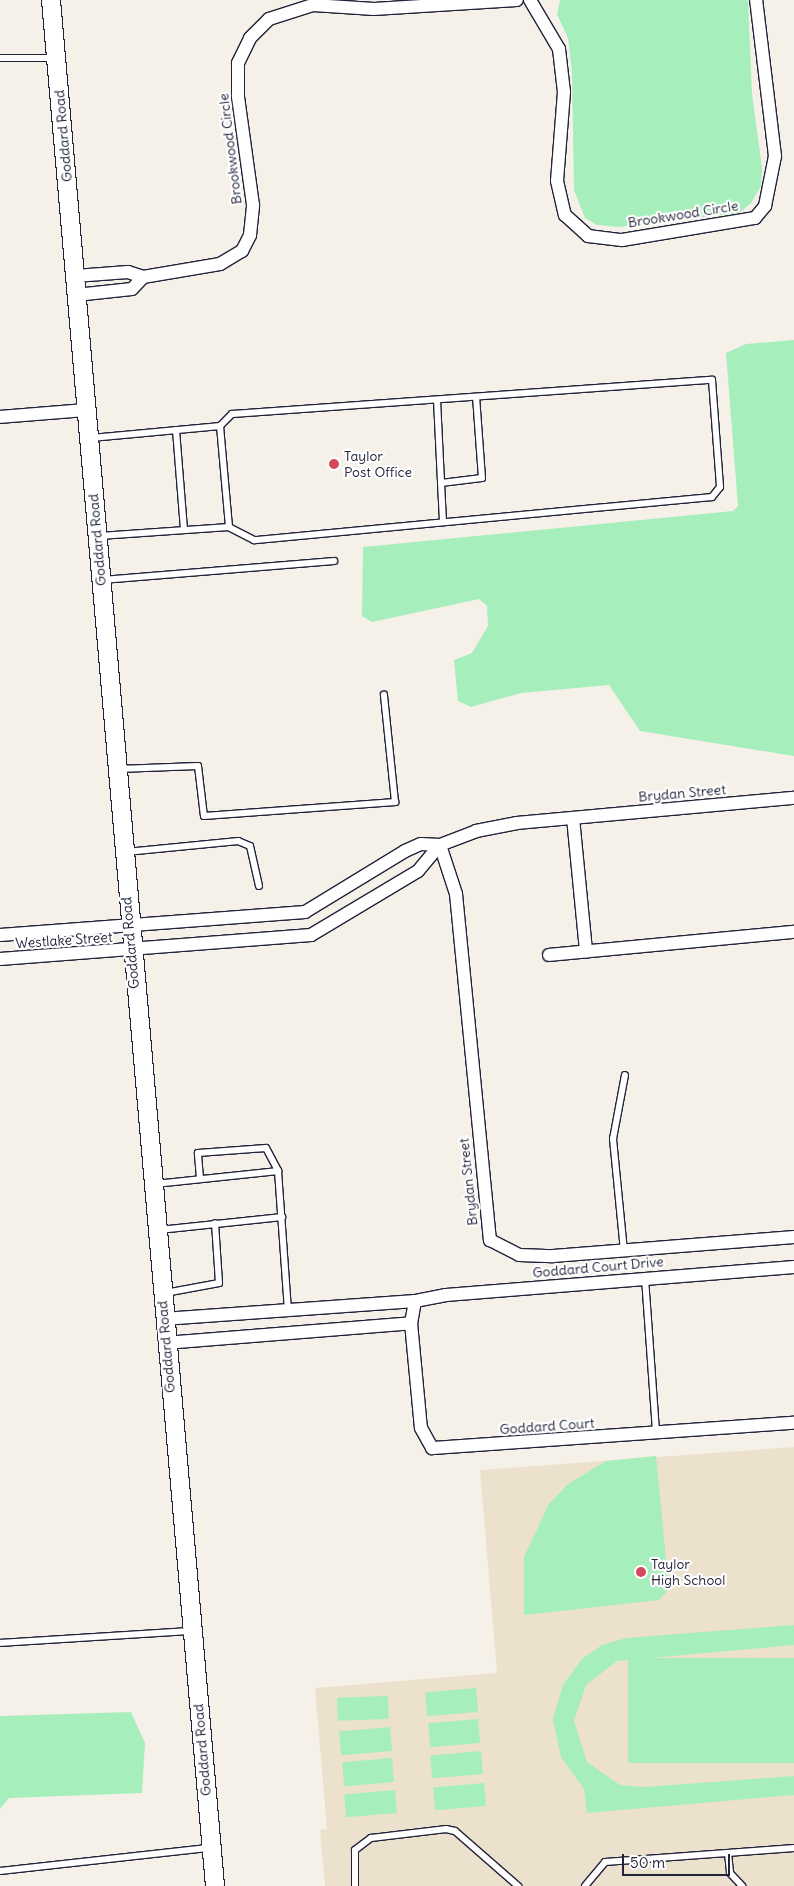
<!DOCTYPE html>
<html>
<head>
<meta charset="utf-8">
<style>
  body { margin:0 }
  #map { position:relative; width:794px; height:1886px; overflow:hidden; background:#f6f1e8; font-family:Delius,sans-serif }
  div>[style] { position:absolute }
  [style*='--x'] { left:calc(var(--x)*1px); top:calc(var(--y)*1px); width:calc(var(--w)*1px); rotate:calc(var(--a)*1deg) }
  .built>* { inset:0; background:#ece1cc }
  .green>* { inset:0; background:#a6eebc; transform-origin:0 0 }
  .roads { filter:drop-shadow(1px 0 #22223b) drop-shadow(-1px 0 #22223b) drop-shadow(0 1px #22223b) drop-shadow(0 -1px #22223b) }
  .service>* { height:6px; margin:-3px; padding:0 3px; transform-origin:3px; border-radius:3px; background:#fff }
  .minor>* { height:12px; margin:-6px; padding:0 6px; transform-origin:6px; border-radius:6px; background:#fff }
  .secondary>* { height:18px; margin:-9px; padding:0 9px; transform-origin:9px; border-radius:9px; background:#fff }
  .dots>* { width:14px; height:14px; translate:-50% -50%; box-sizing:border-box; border:2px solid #fff; border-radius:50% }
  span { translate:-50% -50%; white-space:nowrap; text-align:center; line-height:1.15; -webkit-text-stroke:4.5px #fff; paint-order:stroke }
  .street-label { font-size:14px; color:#22223b }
  .poi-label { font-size:14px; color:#22223b }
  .left { translate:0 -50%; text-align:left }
  .scale { position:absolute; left:622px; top:1854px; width:108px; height:22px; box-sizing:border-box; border:2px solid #22223b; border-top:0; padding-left:6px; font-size:15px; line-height:18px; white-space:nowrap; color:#22223b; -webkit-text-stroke:4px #fff; paint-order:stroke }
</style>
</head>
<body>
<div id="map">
  <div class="built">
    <div style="clip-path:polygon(794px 1447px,794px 1886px,325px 1886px,320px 1830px,327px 1829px,315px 1688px,497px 1673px,480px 1470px)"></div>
  </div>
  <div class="green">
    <div style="clip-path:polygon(560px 0,748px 0,752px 94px,762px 167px,761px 186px,751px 203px,739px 213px,620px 227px,597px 225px,585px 218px,574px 190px,572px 72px,568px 38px,557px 14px)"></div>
    <div style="clip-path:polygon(794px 340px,794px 756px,640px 731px,609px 685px,521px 693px,471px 707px,458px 701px,454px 660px,472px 653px,488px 626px,487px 606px,479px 599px,372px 622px,362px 616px,363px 547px,733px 511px,738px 506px,726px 353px,746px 344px)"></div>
    <div style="clip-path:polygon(656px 1456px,669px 1589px,659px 1600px,524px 1615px,524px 1557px,549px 1504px,568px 1484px,606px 1461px)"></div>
    <div style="clip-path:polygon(794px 1625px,794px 1645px,617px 1661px,586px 1685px,574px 1721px,587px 1762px,620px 1785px,644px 1787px,794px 1776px,794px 1795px,587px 1813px,584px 1789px,561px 1757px,553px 1719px,563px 1685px,582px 1659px,602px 1645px,626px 1638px)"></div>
    <div style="left:794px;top:1658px;width:105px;height:166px;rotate:90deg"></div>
    <div style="left:476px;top:1688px;width:24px;height:51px;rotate:85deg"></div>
    <div style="left:388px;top:1696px;width:23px;height:51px;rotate:88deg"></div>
    <div style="clip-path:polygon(131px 1712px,145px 1743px,142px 1793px,9px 1798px,0 1809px,0 1716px)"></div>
    <div style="left:478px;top:1719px;width:24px;height:50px;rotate:85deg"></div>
    <div style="left:390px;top:1727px;width:24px;height:51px;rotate:85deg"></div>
    <div style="left:481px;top:1751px;width:23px;height:51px;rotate:85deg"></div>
    <div style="left:392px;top:1758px;width:24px;height:50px;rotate:85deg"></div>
    <div style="left:484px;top:1783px;width:23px;height:51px;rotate:85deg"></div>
    <div style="left:395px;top:1790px;width:23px;height:51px;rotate:85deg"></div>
  </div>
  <div class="roads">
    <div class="service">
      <div style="--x:0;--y:58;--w:54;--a:0"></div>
      <div style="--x:437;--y:400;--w:83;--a:87.2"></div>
      <div style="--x:441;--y:483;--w:41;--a:-7"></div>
      <div style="--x:482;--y:478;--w:81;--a:-94.2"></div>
      <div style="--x:220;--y:426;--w:101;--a:84.9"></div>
      <div style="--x:176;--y:430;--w:100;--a:85.4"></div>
      <div style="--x:91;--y:438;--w:130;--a:-5.3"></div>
      <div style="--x:220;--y:426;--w:17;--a:-45"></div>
      <div style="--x:232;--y:414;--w:481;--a:-4.1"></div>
      <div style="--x:712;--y:380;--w:107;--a:85.7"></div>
      <div style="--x:720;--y:487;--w:13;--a:129"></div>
      <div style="--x:712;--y:497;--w:460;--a:174.6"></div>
      <div style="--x:254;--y:540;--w:28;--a:-153"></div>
      <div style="--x:229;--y:527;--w:130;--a:176"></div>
      <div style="--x:441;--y:483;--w:39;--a:87"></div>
      <div style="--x:102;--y:580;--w:233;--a:-4.7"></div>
      <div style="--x:118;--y:769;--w:80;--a:-2.1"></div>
      <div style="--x:198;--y:766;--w:50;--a:83.2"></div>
      <div style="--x:204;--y:816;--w:192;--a:-4.2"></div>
      <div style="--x:395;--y:802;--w:108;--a:-95.9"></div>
      <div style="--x:126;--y:852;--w:113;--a:-5.6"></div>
      <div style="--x:238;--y:841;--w:13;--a:23"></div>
      <div style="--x:250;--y:846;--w:41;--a:77.3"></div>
      <div style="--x:200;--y:1178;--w:25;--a:-95"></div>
      <div style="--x:198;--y:1153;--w:68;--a:-4.2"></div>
      <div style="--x:266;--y:1148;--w:26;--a:62"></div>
      <div style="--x:278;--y:1171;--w:139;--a:85.9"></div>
      <div style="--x:155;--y:1184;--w:124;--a:-6"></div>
      <div style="--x:159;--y:1230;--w:124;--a:-6"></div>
      <div style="--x:624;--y:1251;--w:113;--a:-95.6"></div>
      <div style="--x:613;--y:1139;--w:65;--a:-79.4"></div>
      <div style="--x:645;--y:1278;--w:155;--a:85.9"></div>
      <div style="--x:165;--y:1293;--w:55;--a:-10.5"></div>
      <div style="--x:219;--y:1283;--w:60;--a:-93.8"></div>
      <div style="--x:0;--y:1643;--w:191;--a:-3.6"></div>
      <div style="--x:728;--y:1853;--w:20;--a:84"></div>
      <div style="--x:730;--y:1873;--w:18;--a:47"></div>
      <div style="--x:0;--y:1871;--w:211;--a:-6.3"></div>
      <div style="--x:355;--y:1886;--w:36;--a:-90"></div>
      <div style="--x:355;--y:1850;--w:20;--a:-37"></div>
      <div style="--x:371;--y:1838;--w:76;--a:-6.8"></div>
      <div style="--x:446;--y:1829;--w:9;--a:13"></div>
      <div style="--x:455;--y:1831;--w:84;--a:41.1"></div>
      <div style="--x:585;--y:1886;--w:31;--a:-50"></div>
      <div style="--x:605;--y:1862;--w:190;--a:-4.2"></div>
    </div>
    <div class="minor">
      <div style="--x:530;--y:0;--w:57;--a:59.4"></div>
      <div style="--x:559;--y:49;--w:43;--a:83.4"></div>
      <div style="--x:564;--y:92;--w:89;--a:94.5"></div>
      <div style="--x:557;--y:181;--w:35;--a:77"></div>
      <div style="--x:565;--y:215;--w:31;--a:42"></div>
      <div style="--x:588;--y:236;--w:34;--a:7"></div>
      <div style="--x:622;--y:240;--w:135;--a:-9.4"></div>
      <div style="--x:755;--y:218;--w:16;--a:-50"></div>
      <div style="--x:765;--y:206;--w:51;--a:-78.7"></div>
      <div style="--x:775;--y:156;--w:157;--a:-96.9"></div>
      <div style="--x:75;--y:276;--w:53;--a:-4.3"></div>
      <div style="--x:128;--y:272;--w:16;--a:18"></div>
      <div style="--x:143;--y:277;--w:78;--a:-9.6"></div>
      <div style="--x:220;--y:264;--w:26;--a:-31"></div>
      <div style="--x:242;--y:251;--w:18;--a:-63"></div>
      <div style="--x:250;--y:235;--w:30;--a:-84"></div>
      <div style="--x:253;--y:205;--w:109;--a:-97.9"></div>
      <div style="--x:238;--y:97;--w:34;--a:-90"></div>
      <div style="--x:238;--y:63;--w:28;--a:-64"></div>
      <div style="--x:250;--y:38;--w:27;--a:-45"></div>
      <div style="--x:269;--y:19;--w:46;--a:-17.7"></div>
      <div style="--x:313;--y:5;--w:61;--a:3.8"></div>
      <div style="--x:374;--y:9;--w:143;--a:-3.6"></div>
      <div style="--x:76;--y:295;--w:56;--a:-6.1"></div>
      <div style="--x:132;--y:289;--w:16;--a:-47"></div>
      <div style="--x:0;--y:417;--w:86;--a:-4.7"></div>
      <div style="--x:573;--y:818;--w:134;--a:84.4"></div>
      <div style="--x:440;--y:845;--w:52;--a:71.9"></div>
      <div style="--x:456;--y:894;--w:348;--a:84.4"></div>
      <div style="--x:490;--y:1240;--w:33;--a:27"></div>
      <div style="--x:519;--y:1255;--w:34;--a:2"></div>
      <div style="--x:553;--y:1256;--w:242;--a:-4.5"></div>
      <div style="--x:0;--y:935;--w:306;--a:-4.3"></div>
      <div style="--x:305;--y:912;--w:117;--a:-31.4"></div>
      <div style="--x:405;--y:851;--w:17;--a:-24"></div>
      <div style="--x:421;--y:844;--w:19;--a:3"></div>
      <div style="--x:549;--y:955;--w:246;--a:-5.4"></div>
      <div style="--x:0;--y:959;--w:312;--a:-4.4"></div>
      <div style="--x:311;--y:935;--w:125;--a:-30.9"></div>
      <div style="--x:418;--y:871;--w:34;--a:-50"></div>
      <div style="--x:440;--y:845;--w:39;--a:-21"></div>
      <div style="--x:476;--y:831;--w:42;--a:-11"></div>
      <div style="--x:517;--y:823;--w:278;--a:-5.2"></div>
      <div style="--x:794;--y:1267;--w:349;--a:175.4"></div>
      <div style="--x:446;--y:1295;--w:32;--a:169"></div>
      <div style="--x:415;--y:1301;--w:22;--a:100"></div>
      <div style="--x:411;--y:1323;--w:105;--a:84.6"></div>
      <div style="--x:421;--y:1428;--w:23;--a:61"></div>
      <div style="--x:432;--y:1448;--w:363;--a:-4"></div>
      <div style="--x:163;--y:1319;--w:253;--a:-4.1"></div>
      <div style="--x:165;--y:1343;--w:247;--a:-4.6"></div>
    </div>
    <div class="secondary">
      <div style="--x:51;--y:0;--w:1893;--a:85.03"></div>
    </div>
  </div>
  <div class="dots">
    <div style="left:334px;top:464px;background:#d1495b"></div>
    <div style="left:641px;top:1572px;background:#d1495b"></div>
  </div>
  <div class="street-label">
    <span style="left:63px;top:136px;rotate:-95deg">Goddard Road</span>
    <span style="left:230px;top:149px;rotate:-97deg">Brookwood Circle</span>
    <span style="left:683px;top:214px;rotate:-9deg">Brookwood Circle</span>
    <span style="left:97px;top:540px;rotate:-95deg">Goddard Road</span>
    <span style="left:682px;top:793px;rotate:-5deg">Brydan Street</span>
    <span style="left:64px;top:940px;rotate:-4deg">Westlake Street</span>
    <span style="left:130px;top:943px;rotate:-95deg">Goddard Road</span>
    <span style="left:468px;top:1182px;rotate:-96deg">Brydan Street</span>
    <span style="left:598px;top:1267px;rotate:-5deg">Goddard Court Drive</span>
    <span style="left:166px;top:1347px;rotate:-95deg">Goddard Road</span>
    <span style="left:547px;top:1426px;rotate:-4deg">Goddard Court</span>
    <span style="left:202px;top:1750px;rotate:-95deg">Goddard Road</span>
  </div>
  <div class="poi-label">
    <span class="left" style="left:344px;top:464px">Taylor<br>Post Office</span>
    <span class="left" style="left:651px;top:1572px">Taylor<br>High School</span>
  </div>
  <div class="scale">50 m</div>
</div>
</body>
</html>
